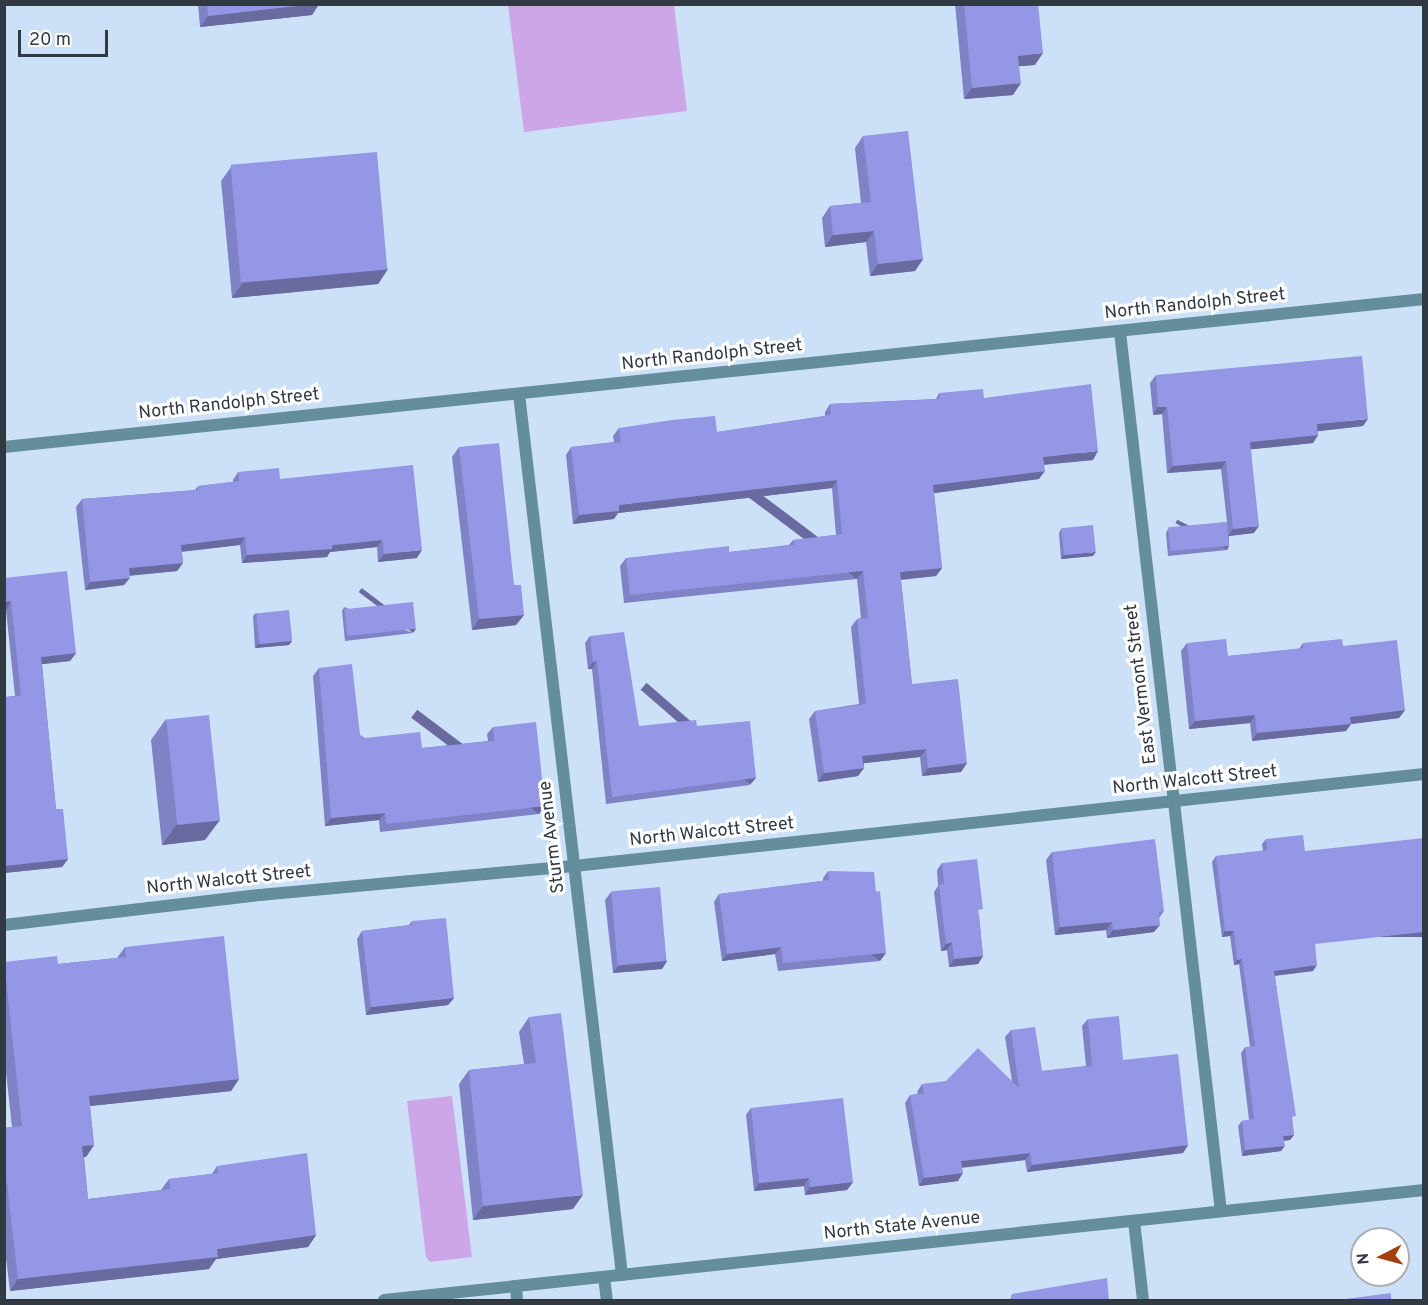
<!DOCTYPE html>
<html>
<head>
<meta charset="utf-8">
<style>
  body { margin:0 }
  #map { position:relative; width:1428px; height:1305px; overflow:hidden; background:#cce1f8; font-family:Overpass,sans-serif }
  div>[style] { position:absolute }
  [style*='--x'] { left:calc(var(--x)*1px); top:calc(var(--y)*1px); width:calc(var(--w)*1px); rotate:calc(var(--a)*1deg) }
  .green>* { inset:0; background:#cca6e6 }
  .minor>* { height:12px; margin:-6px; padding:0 6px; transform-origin:6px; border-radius:6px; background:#648e9c }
  .tertiary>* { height:12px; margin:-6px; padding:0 6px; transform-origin:6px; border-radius:6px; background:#648e9c }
  .wall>* { inset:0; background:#7f82c5 }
  .shaded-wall>* { inset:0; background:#686aa0; transform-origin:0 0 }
  .building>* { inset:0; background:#9497e5; transform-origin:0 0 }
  span { translate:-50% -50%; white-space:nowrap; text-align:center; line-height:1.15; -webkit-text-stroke:6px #fff; paint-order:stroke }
  .street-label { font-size:18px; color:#313942 }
  .frame { position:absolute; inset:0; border:6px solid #313942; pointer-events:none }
  .north { position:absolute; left:1350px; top:1227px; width:60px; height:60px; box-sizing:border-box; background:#fff; border:2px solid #adb0b3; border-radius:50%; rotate:264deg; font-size:16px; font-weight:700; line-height:24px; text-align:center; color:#313942 }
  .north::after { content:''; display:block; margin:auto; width:21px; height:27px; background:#a44010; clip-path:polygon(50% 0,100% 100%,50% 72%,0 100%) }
  .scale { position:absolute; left:18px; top:30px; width:90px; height:27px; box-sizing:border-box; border:3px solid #313942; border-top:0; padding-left:8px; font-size:18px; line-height:21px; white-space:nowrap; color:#313942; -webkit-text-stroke:4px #fff; paint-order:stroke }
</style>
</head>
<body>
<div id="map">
  <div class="green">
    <div style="clip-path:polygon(508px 5px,674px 5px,687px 111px,524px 132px)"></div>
    <div style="clip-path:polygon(452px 1096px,472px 1257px,430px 1262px,426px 1257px,407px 1101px)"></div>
  </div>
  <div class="minor">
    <div style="--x:1120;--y:332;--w:885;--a:83.45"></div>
    <div style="--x:519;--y:394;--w:887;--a:83.33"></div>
    <div style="--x:4;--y:447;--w:1428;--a:-5.95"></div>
    <div style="--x:4;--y:925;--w:258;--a:-6.7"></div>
    <div style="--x:260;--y:895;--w:315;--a:-5.3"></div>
    <div style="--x:574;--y:866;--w:855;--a:-6.18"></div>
    <div style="--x:1134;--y:1221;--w:80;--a:83.5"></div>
    <div style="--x:604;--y:1277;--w:23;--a:83"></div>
    <div style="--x:516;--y:1286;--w:14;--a:86"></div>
  </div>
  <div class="tertiary">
    <div style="--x:384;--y:1300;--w:1046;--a:-6.04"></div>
  </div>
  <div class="wall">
    <div style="clip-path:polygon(198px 4px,319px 4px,312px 15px,200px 27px)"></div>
    <div style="clip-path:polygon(955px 4px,1038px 4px,1035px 65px,1019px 66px,1013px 95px,964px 99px)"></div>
    <div style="clip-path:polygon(863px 136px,923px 259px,915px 271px,870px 276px,866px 242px,825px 247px,822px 218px,830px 206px,861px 203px,855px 148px)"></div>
    <div style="clip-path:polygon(231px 167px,388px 269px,378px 284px,232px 298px,221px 181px)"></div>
    <div style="clip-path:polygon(1156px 375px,1363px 426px,1318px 431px,1318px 435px,1313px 443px,1251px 449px,1254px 533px,1229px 536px,1229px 546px,1227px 550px,1168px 556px,1166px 533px,1168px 529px,1227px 522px,1221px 469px,1167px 473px,1162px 414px,1153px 415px,1150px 383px)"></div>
    <div style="clip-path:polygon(939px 393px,984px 398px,1093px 460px,1044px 465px,1039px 479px,934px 493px,942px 568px,936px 576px,901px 580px,912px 684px,967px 763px,961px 772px,922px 776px,920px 757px,864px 763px,864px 768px,858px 776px,818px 782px,809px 719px,815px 711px,859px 704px,851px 627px,857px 619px,861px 618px,857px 579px,624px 603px,620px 566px,626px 558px,729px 552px,789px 545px,793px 540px,836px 535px,832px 488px,618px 513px,614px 519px,573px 524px,566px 455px,571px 447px,614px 442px,613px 436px,619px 428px,717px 432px,825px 416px,825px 412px,830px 404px,936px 399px)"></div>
    <div style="clip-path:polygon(459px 447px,514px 585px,524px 615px,516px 625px,472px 630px,452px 457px)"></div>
    <div style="clip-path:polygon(238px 472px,280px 479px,417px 558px,378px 562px,377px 547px,330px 552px,327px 557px,242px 563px,240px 545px,182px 552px,183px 563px,177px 571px,129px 576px,124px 585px,85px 590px,76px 507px,82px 499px,195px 490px,198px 486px,233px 482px,233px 480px)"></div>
    <div style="clip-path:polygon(1061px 529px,1093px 556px,1061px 559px,1059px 533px)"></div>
    <div style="clip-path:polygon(4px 578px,76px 653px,70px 661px,42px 664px,56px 809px,68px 859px,62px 867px,4px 873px,4px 697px,15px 696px,6px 610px)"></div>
    <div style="clip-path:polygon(344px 607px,413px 633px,345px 641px,342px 611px)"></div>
    <div style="clip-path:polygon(256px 613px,292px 641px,289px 645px,255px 648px,253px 616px)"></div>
    <div style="clip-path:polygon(590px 636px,639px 726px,697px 726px,750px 785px,606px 804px,592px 669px,588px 669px,585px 643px)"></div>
    <div style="clip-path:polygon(1187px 643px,1228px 656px,1299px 649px,1303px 643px,1343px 646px,1405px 710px,1399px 718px,1351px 724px,1346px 731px,1252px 741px,1250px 723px,1189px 729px,1181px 651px)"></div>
    <div style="clip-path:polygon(319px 668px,360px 735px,365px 738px,422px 748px,488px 741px,487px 734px,493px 727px,539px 814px,380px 832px,379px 820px,325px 826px,313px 676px)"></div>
    <div style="clip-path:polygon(166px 719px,205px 840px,162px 845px,151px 740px)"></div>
    <div style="clip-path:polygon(1266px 839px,1315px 949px,1313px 971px,1275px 976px,1294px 1135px,1290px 1140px,1284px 1141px,1281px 1151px,1242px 1156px,1238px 1126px,1242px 1121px,1249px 1120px,1241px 1053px,1245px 1047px,1250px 1047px,1239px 964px,1234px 965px,1230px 936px,1222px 937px,1212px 862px,1216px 856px,1263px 851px,1262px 844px)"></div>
    <div style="clip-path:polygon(1052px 852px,1164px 911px,1159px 918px,1154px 932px,1107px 938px,1106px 930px,1055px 935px,1046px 860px)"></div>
    <div style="clip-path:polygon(942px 863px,979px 915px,983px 956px,978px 964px,949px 967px,947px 950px,941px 951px,934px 892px,938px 886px,937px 870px)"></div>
    <div style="clip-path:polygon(828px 871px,880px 961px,778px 971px,775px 954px,722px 961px,714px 902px,719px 894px,823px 881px,823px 878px)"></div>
    <div style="clip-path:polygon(611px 892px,667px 961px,662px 969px,613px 973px,605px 900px)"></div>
    <div style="clip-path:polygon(412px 921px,454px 998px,448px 1005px,366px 1015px,357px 939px,362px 931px,409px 925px)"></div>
    <div style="clip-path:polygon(125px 947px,239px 1079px,231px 1091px,90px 1106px,94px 1145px,86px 1157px,84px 1157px,88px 1199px,161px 1190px,169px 1179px,212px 1174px,217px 1166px,316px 1235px,308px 1247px,216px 1259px,209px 1269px,10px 1291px,4px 1242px,4px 1128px,12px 1127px,4px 1054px,4px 962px,58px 964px,117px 958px)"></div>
    <div style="clip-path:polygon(529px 1017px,573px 1209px,473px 1220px,459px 1084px,469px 1070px,524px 1064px,519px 1032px)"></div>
    <div style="clip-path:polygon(1088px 1019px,1123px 1060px,1188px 1145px,1183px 1153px,1027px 1172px,1025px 1160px,962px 1168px,958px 1181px,919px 1186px,905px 1103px,910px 1095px,918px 1094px,917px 1092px,922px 1084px,1012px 1081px,1005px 1037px,1011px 1030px,1042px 1071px,1086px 1066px,1082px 1026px)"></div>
    <div style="clip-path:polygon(751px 1108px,853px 1182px,847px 1190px,805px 1195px,804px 1186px,754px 1191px,746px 1115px)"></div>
  </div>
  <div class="shaded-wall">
    <div style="clip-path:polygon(314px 4px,319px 4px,312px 15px,200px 27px,208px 16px)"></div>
    <div style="clip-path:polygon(1043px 53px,1035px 65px,1010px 67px,1018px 56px)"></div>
    <div style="clip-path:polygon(1021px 83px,1013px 95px,964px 99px,972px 88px)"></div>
    <div style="clip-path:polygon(874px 231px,866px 242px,825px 247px,833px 235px)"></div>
    <div style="clip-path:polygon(923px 259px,915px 271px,870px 276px,878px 264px)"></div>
    <div style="clip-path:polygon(388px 269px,378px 284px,232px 298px,243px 283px)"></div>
    <div style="clip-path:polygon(1158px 407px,1167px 407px,1162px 414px,1153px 415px)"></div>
    <div style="clip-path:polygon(1368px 419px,1363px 426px,1312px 432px,1317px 424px)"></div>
    <div style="clip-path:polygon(1318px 435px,1313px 443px,1245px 450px,1250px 442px)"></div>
    <div style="clip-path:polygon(1098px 451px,1093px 460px,1038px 465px,1043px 457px)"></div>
    <div style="clip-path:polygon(1226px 461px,1221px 469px,1167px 473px,1173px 466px)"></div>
    <div style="clip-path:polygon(1045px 471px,1039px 479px,928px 494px,933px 485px)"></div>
    <div style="clip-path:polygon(837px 480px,832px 488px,618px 513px,614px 519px,573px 524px,579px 515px,619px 505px)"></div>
    <div style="clip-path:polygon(1259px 526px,1254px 533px,1228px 536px,1233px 529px)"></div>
    <div style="clip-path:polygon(245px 537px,240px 545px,175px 552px,181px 545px)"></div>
    <div style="clip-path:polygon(382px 540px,377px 547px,330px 552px,327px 557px,242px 563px,247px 555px)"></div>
    <div style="left:1229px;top:546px;width:4px;height:58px;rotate:117deg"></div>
    <div style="clip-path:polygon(422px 550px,417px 558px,378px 562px,384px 554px)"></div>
    <div style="clip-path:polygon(1096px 552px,1093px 556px,1061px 559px,1064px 555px)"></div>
    <div style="clip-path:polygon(183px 563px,177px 571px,123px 576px,129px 568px)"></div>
    <div style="clip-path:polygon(942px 568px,936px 576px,895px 580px,900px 572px)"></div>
    <div style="left:863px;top:571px;width:10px;height:234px;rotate:127deg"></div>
    <div style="clip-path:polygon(130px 578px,124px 585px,85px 590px,90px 582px)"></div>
    <div style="clip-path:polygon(11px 601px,6px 610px,4px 610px,4px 602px)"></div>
    <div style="clip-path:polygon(524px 615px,516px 625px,472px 630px,479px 619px)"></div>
    <div style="left:416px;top:629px;width:5px;height:68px;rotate:127deg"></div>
    <div style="clip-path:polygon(292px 641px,289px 645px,255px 648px,258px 644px)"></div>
    <div style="clip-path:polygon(76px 653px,70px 661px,35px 665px,41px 657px)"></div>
    <div style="clip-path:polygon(597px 661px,592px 669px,588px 669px,593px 662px)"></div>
    <div style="clip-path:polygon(1405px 710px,1399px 718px,1351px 724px,1346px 731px,1252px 741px,1257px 733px,1350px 717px)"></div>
    <div style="clip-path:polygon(1255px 715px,1250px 723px,1189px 729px,1195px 721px)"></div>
    <div style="clip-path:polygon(926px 749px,920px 757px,857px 764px,862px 756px)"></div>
    <div style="clip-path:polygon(967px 763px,961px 772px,922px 776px,928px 768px)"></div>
    <div style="clip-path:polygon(864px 768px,858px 776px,818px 782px,824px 773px)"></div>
    <div style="left:756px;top:778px;width:9px;height:145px;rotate:131deg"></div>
    <div style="left:545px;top:806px;width:10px;height:160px;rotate:127deg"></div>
    <div style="clip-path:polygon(385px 813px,379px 820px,325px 826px,331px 818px)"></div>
    <div style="clip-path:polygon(220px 820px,205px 840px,162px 845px,177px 824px)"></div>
    <div style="clip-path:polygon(68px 859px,62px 867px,4px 873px,4px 866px)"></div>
    <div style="clip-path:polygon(1112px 922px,1106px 930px,1055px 935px,1060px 927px)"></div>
    <div style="clip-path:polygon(1160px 925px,1154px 932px,1107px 938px,1113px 930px)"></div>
    <div style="clip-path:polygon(1225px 931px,1234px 931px,1230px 936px,1222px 937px)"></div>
    <div style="left:1424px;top:932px;width:5px;height:110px;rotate:90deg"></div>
    <div style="clip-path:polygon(952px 942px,947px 950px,941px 951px,946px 944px)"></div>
    <div style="clip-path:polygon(781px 947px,775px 954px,722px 961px,727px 954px)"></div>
    <div style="left:886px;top:953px;width:10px;height:103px;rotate:127deg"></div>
    <div style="clip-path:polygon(983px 956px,978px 964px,949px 967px,954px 959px)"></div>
    <div style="clip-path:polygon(1242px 959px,1239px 964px,1234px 965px,1237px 960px)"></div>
    <div style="clip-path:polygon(667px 961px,662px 969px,613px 973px,618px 966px)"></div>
    <div style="clip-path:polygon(1317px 965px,1313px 971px,1270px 976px,1274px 971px)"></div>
    <div style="clip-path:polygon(454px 998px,448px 1005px,366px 1015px,371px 1007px)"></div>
    <div style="clip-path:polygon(239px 1079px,231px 1091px,81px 1107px,89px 1096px)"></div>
    <div style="clip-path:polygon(1294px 1135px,1290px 1140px,1279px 1141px,1283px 1136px)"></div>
    <div style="clip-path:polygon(94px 1145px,86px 1157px,74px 1158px,82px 1146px)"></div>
    <div style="clip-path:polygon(1188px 1145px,1183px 1153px,1027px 1172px,1032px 1165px)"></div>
    <div style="clip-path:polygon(1285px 1146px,1281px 1151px,1242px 1156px,1245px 1150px)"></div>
    <div style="clip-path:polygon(1030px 1153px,1025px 1160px,956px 1168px,961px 1161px)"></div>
    <div style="clip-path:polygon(963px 1173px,958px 1181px,919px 1186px,924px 1178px)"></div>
    <div style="clip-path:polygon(809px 1178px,804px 1186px,754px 1191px,759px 1183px)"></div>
    <div style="clip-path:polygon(853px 1182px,847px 1190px,805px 1195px,810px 1187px)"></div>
    <div style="clip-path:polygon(583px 1195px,573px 1209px,473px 1220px,483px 1206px)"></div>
    <div style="clip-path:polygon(316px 1235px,308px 1247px,216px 1259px,209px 1269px,10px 1291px,18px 1279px,217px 1249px)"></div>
  </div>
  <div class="building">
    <div style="clip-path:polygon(207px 4px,314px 4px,208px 16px)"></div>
    <div style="clip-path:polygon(964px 4px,1038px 4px,1043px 53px,1018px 56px,1021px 83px,972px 88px)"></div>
    <div style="clip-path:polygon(908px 131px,923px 259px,878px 264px,874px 231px,833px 235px,830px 206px,871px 202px,863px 136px)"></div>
    <div style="left:377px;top:152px;width:118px;height:147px;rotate:85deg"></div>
    <div style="clip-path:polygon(1362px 356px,1368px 419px,1317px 424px,1318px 435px,1250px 442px,1259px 526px,1233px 529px,1226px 461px,1173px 466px,1167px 407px,1158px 407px,1156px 375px)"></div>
    <div style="clip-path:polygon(1091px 384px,1098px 451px,1043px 457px,1045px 471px,933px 485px,942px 568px,900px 572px,912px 684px,958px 679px,967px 763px,928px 768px,926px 749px,862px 756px,864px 768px,824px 773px,815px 711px,866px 704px,857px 619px,868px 618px,863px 571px,630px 595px,626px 558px,729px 546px,729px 552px,794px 545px,793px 540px,842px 534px,837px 480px,619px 505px,619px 511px,579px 515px,571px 447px,621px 442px,619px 428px,672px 420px,715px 416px,717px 432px,831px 415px,830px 404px,940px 399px,939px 393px,983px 389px,984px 398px)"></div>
    <div style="clip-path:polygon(499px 443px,514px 585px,521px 585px,524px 615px,479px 619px,459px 447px)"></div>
    <div style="clip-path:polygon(413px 465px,422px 550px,384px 554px,382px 540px,332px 545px,332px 549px,247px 555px,245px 537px,181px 545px,183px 563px,129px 568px,130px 578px,90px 582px,82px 499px,198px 490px,198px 486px,239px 481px,238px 472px,279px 468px,280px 479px)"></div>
    <div style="left:1227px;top:522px;width:24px;height:59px;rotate:85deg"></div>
    <div style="left:1093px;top:525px;width:27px;height:32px;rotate:84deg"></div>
    <div style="clip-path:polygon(67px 571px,76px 653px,41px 657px,56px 809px,63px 809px,68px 859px,4px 866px,4px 697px,21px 696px,11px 601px,4px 602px,4px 578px)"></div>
    <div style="left:413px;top:602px;width:27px;height:69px;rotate:84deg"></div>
    <div style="left:289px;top:610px;width:31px;height:33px;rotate:84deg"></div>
    <div style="clip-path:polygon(624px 632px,639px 726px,696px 720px,697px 726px,750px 721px,756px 778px,612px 797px,597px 661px,593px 662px,590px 636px)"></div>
    <div style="clip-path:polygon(1226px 639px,1228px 656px,1303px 648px,1303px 643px,1342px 639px,1343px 646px,1397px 640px,1405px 710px,1350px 717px,1351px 724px,1257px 733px,1255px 715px,1195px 721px,1187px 643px)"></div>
    <div style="clip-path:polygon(352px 664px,360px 735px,365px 738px,420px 732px,422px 748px,494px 741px,493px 727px,536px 722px,545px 806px,386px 824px,385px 813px,331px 818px,319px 668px)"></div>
    <div style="left:209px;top:715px;width:106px;height:43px;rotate:84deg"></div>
    <div style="clip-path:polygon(1303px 835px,1305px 851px,1424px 838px,1424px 932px,1315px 944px,1317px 965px,1274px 971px,1296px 1116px,1291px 1117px,1294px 1135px,1283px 1136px,1285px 1146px,1245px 1150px,1242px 1121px,1254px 1119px,1245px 1047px,1255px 1046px,1242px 959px,1237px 960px,1234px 931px,1225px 931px,1216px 856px,1267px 850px,1266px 839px)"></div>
    <div style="clip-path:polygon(1155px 839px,1164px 911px,1159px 912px,1160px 925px,1113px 930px,1112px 922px,1060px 927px,1052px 852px)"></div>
    <div style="clip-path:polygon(977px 859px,983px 909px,978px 910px,983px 956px,954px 959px,952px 942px,946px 944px,939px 885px,944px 884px,942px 863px)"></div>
    <div style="clip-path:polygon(828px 871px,874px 872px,876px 892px,880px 891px,886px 953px,783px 963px,781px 947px,727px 954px,719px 894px,829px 880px)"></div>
    <div style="left:660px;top:887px;width:74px;height:49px;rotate:85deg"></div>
    <div style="clip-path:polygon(446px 918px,454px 998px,371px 1007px,362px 931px,412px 925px,412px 921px)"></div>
    <div style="clip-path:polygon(224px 936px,239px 1079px,89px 1096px,94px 1145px,82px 1146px,88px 1199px,170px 1189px,169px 1179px,218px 1173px,217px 1166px,307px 1153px,316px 1235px,217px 1249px,218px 1257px,18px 1279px,4px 1157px,4px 1128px,22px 1126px,4px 962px,57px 956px,58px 964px,126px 957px,125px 947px)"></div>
    <div style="clip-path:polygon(561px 1013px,583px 1195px,483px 1206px,469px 1070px,536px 1063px,529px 1017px)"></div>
    <div style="clip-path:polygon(1119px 1016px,1123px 1060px,1178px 1054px,1188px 1145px,1032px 1165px,1030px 1153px,961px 1161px,963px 1173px,924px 1178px,910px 1095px,924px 1094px,922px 1084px,946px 1081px,978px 1048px,1019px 1088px,1011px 1030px,1035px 1027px,1042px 1071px,1092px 1066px,1088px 1019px)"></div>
    <div style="clip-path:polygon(843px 1098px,853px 1182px,810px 1187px,809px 1178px,759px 1183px,751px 1108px)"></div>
    <div style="clip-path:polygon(1107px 1278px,1109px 1300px,1010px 1300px,1012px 1294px)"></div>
    <div style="clip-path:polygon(1391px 1293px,1391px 1300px,1338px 1300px)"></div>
  </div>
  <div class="street-label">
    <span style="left:1195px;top:305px;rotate:-6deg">North Randolph Street</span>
    <span style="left:712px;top:356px;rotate:-6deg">North Randolph Street</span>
    <span style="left:229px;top:405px;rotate:-6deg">North Randolph Street</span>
    <span style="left:1142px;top:684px;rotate:-97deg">East Vermont Street</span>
    <span style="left:1195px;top:781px;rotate:-6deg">North Walcott Street</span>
    <span style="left:712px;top:833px;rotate:-6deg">North Walcott Street</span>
    <span style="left:553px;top:837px;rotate:-97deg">Sturm Avenue</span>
    <span style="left:229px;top:881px;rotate:-6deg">North Walcott Street</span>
    <span style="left:902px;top:1227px;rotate:-6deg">North State Avenue</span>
  </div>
  <div class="frame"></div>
  <div class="north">N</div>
  <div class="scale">20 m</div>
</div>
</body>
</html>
